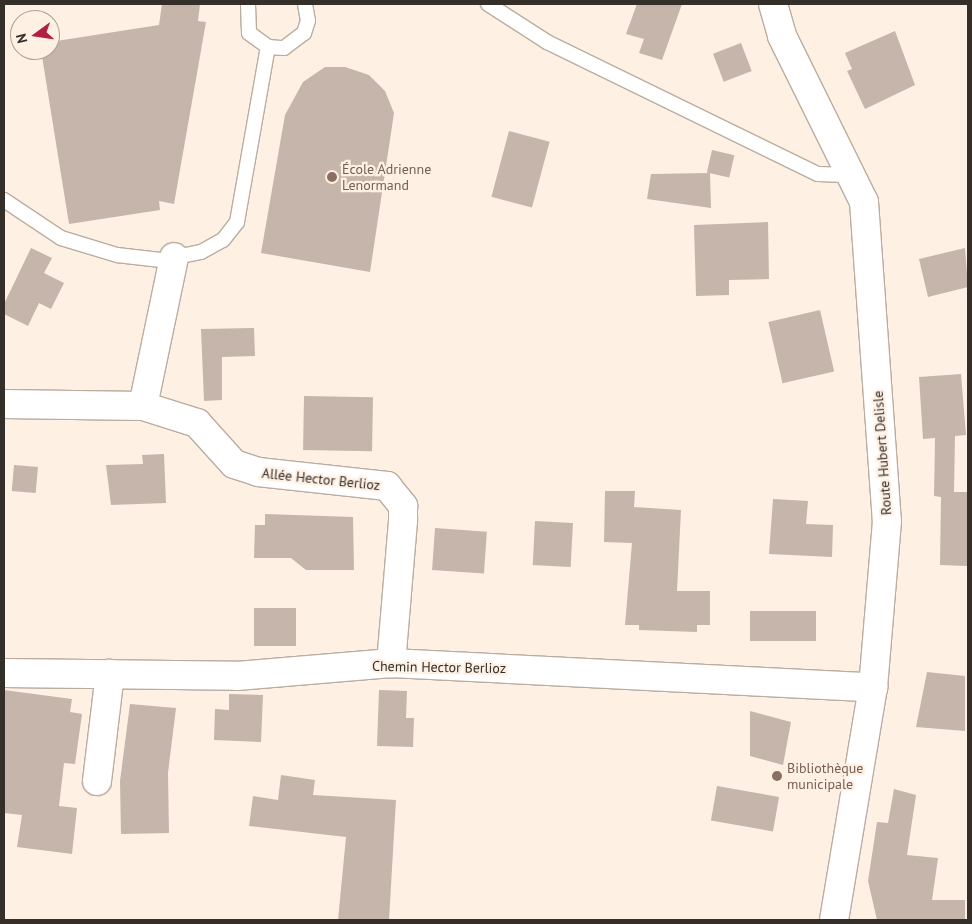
<!DOCTYPE html>
<html>
<head>
<meta charset="utf-8">
<style>
  body { margin:0 }
  #map { position:relative; width:972px; height:924px; overflow:hidden; background:#fef0e3; font-family:"PT Sans",sans-serif }
  div>[style] { position:absolute }
  [style*='--x'] { left:calc(var(--x)*1px); top:calc(var(--y)*1px); width:calc(var(--w)*1px); rotate:calc(var(--a)*1deg) }
  .building>* { inset:0; background:#c5b5ab; transform-origin:0 0 }
  .roads { filter:drop-shadow(1px 0 #baada0) drop-shadow(-1px 0 #baada0) drop-shadow(0 1px #baada0) drop-shadow(0 -1px #baada0) }
  .lane>* { height:14px; margin:-7px; padding:0 7px; transform-origin:7px; border-radius:7px; background:#fff }
  .street>* { height:28px; margin:-14px; padding:0 14px; transform-origin:14px; border-radius:14px; background:#fff }
  .secondary>* { height:28px; margin:-14px; padding:0 14px; transform-origin:14px; border-radius:14px; background:#fff }
  .dots>* { width:14px; height:14px; translate:-50% -50%; box-sizing:border-box; border:2px solid #fef0e3; border-radius:50% }
  span { translate:-50% -50%; white-space:nowrap; text-align:center; line-height:1.15; -webkit-text-stroke:4.5px #fef0e3; paint-order:stroke }
  .education-label { font-size:14px; color:#785e54 }
  .left { translate:0 -50%; text-align:left }
  .street-label { font-size:14px; color:#352f2a }
  .frame { position:absolute; inset:0; border:5px solid #352f2a; pointer-events:none }
  .north { position:absolute; left:10px; top:10px; width:50px; height:50px; box-sizing:border-box; background:#fef0e3; border:1px solid #aea399; border-radius:50%; rotate:256deg; font-size:14px; font-weight:700; line-height:20px; text-align:center; color:#352f2a }
  .north::after { content:''; display:block; margin:auto; width:18px; height:22px; background:#b21f44; clip-path:polygon(50% 0,100% 100%,50% 72%,0 100%) }
</style>
</head>
<body>
<div id="map">
  <div class="building">
    <div style="clip-path:polygon(162px 4px,200px 4px,198px 21px,206px 22px,174px 204px,159px 201px,160px 210px,69px 224px,41px 50px,50px 50px,50px 42px,159px 25px)"></div>
    <div style="clip-path:polygon(637px 4px,682px 4px,662px 60px,639px 53px,644px 39px,626px 34px)"></div>
    <div style="clip-path:polygon(895px 31px,915px 85px,865px 109px,847px 71px,852px 69px,845px 53px)"></div>
    <div style="left:741px;top:43px;width:30px;height:30px;rotate:69deg"></div>
    <div style="clip-path:polygon(325px 67px,345px 67px,369px 75px,385px 91px,394px 113px,370px 272px,261px 253px,285px 115px,303px 82px)"></div>
    <div style="left:509px;top:131px;width:42px;height:68px;rotate:15deg"></div>
    <div style="left:712px;top:150px;width:23px;height:23px;rotate:13deg"></div>
    <div style="clip-path:polygon(710px 173px,711px 208px,647px 199px,651px 174px)"></div>
    <div style="clip-path:polygon(768px 222px,769px 279px,729px 280px,729px 295px,696px 296px,694px 225px)"></div>
    <div style="clip-path:polygon(31px 248px,52px 258px,44px 273px,64px 283px,51px 309px,39px 303px,28px 326px,4px 314px,4px 304px)"></div>
    <div style="clip-path:polygon(965px 248px,968px 287px,928px 297px,919px 259px)"></div>
    <div style="left:820px;top:310px;width:63px;height:53px;rotate:77deg"></div>
    <div style="clip-path:polygon(254px 328px,255px 356px,222px 357px,222px 400px,204px 401px,201px 329px)"></div>
    <div style="clip-path:polygon(961px 374px,966px 435px,955px 436px,954px 492px,968px 492px,968px 566px,940px 565px,941px 497px,934px 496px,935px 438px,923px 439px,919px 377px)"></div>
    <div style="left:304px;top:396px;width:69px;height:54px;rotate:1deg"></div>
    <div style="clip-path:polygon(164px 454px,166px 503px,111px 505px,106px 465px,143px 464px,142px 455px)"></div>
    <div style="left:14px;top:465px;width:24px;height:26px;rotate:5deg"></div>
    <div style="clip-path:polygon(605px 491px,635px 491px,634px 507px,681px 510px,677px 591px,710px 591px,710px 625px,697px 625px,697px 632px,639px 630px,639px 625px,625px 625px,632px 543px,604px 542px)"></div>
    <div style="clip-path:polygon(773px 499px,808px 501px,806px 524px,833px 525px,832px 557px,769px 554px)"></div>
    <div style="clip-path:polygon(265px 514px,353px 517px,354px 570px,306px 570px,291px 558px,254px 558px,255px 525px,265px 525px)"></div>
    <div style="left:535px;top:521px;width:38px;height:44px;rotate:3deg"></div>
    <div style="left:435px;top:528px;width:52px;height:42px;rotate:4deg"></div>
    <div style="left:254px;top:608px;width:42px;height:38px"></div>
    <div style="left:750px;top:611px;width:66px;height:30px"></div>
    <div style="clip-path:polygon(927px 672px,965px 676px,965px 731px,916px 727px)"></div>
    <div style="clip-path:polygon(4px 690px,72px 699px,70px 712px,82px 714px,75px 764px,64px 763px,59px 806px,77px 808px,72px 854px,17px 847px,22px 815px,4px 813px)"></div>
    <div style="clip-path:polygon(379px 690px,407px 691px,406px 718px,414px 718px,413px 747px,377px 746px)"></div>
    <div style="clip-path:polygon(229px 694px,263px 695px,261px 742px,214px 740px,215px 709px,229px 710px)"></div>
    <div style="clip-path:polygon(130px 704px,176px 708px,168px 773px,169px 833px,121px 834px,120px 781px)"></div>
    <div style="clip-path:polygon(750px 711px,791px 722px,783px 765px,750px 756px)"></div>
    <div style="clip-path:polygon(281px 775px,315px 780px,313px 795px,396px 800px,389px 920px,338px 920px,346px 837px,249px 826px,253px 796px,278px 800px)"></div>
    <div style="left:717px;top:786px;width:63px;height:35px;rotate:10deg"></div>
    <div style="clip-path:polygon(894px 789px,916px 795px,907px 855px,938px 858px,932px 900px,965px 900px,965px 920px,877px 920px,868px 881px,877px 822px,888px 823px)"></div>
  </div>
  <div class="roads">
    <div class="lane">
      <div style="--x:248;--y:4;--w:29;--a:88"></div>
      <div style="--x:249;--y:33;--w:24;--a:36"></div>
      <div style="--x:268;--y:47;--w:16;--a:4"></div>
      <div style="--x:284;--y:48;--w:25;--a:-37"></div>
      <div style="--x:304;--y:33;--w:13;--a:-72"></div>
      <div style="--x:308;--y:21;--w:17;--a:-100"></div>
      <div style="--x:488;--y:4;--w:70;--a:32.8"></div>
      <div style="--x:547;--y:42;--w:301;--a:26"></div>
      <div style="--x:818;--y:174;--w:35;--a:2"></div>
      <div style="--x:4;--y:200;--w:69;--a:33.7"></div>
      <div style="--x:61;--y:238;--w:59;--a:16.9"></div>
      <div style="--x:117;--y:255;--w:44;--a:6.5"></div>
      <div style="--x:161;--y:260;--w:41;--a:-11.3"></div>
      <div style="--x:201;--y:252;--w:25;--a:-29"></div>
      <div style="--x:223;--y:240;--w:23;--a:-52"></div>
      <div style="--x:237;--y:222;--w:178;--a:-80"></div>
    </div>
    <div class="street">
      <div style="--x:4;--y:404;--w:139;--a:0.8"></div>
      <div style="--x:143;--y:406;--w:57;--a:17.5"></div>
      <div style="--x:197;--y:423;--w:55;--a:47.9"></div>
      <div style="--x:234;--y:464;--w:25;--a:18"></div>
      <div style="--x:258;--y:472;--w:130;--a:6.2"></div>
      <div style="--x:387;--y:486;--w:26;--a:51"></div>
      <div style="--x:403;--y:506;--w:15;--a:90"></div>
      <div style="--x:403;--y:521;--w:143;--a:94.8"></div>
      <div style="--x:143;--y:406;--w:152;--a:-78.2"></div>
      <div style="--x:4;--y:673;--w:233;--a:0.7"></div>
      <div style="--x:237;--y:676;--w:155;--a:-4.8"></div>
      <div style="--x:391;--y:663;--w:483;--a:2.9"></div>
      <div style="--x:97;--y:781;--w:108;--a:-83.1"></div>
    </div>
    <div class="secondary">
      <div style="--x:773;--y:4;--w:33;--a:74"></div>
      <div style="--x:782;--y:36;--w:185;--a:63.7"></div>
      <div style="--x:864;--y:202;--w:320;--a:85.9"></div>
      <div style="--x:887;--y:521;--w:167;--a:94.8"></div>
      <div style="--x:873;--y:687;--w:236;--a:99.5"></div>
    </div>
  </div>
  <div class="dots">
    <div style="left:332px;top:177px;background:#8d6e63"></div>
    <div style="left:777px;top:776px;background:#8d6e63"></div>
  </div>
  <div class="education-label">
    <span class="left" style="left:342px;top:177px">École Adrienne<br>Lenormand</span>
    <span class="left" style="left:787px;top:776px">Bibliothèque<br>municipale</span>
  </div>
  <div class="street-label">
    <span style="left:882px;top:453px;rotate:-94deg">Route Hubert Delisle</span>
    <span style="left:321px;top:479px;rotate:6deg">Allée Hector Berlioz</span>
    <span style="left:439px;top:667px;rotate:1deg">Chemin Hector Berlioz</span>
  </div>
  <div class="frame"></div>
  <div class="north">N</div>
</div>
</body>
</html>
